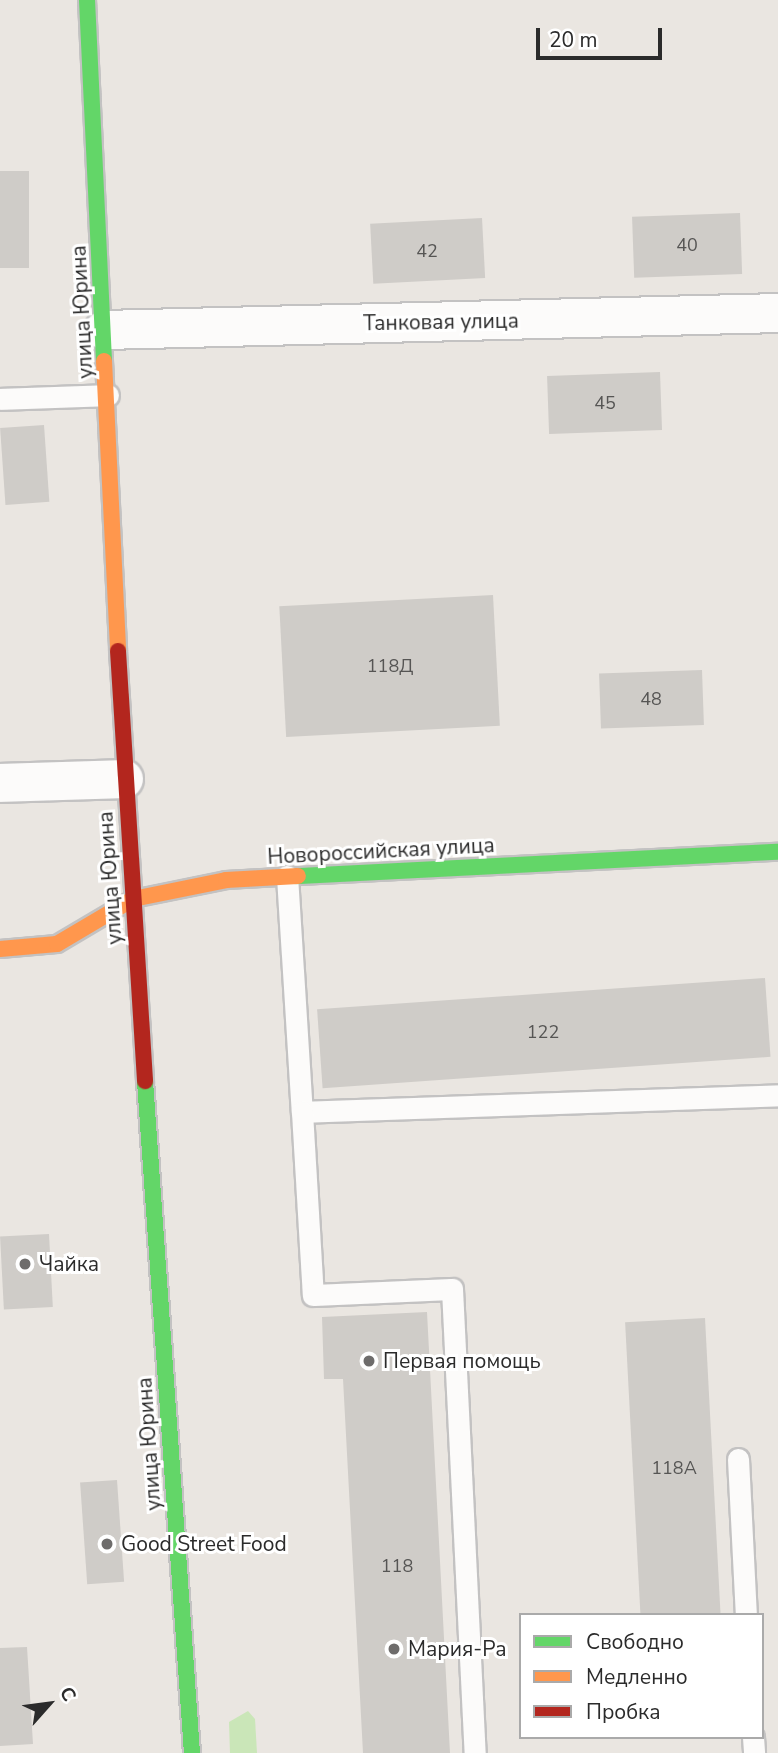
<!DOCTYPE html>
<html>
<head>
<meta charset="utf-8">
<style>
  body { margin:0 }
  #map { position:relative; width:778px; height:1753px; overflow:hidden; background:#eae6e1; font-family:"Nunito Sans",sans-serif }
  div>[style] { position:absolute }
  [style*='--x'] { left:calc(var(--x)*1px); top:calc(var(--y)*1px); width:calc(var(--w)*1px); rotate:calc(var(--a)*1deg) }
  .green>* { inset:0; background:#cae6b8 }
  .building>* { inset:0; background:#cfccc8; transform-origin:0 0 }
  .roads { filter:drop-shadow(2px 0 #c3c2c2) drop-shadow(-2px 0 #c3c2c2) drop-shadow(0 2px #c3c2c2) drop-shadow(0 -2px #c3c2c2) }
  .lane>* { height:21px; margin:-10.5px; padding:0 10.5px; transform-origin:10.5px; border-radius:10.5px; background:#fcfbfa }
  .street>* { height:38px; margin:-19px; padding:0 19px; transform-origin:19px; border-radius:19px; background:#fcfbfa }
  .fast>* { height:16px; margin:-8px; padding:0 8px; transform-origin:8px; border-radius:8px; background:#63d668 }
  .slow>* { height:16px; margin:-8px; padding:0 8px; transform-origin:8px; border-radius:8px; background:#ff974d }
  .jam>* { height:16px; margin:-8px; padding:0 8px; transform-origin:8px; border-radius:8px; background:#b3261e }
  .dots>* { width:19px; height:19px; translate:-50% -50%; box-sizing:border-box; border:4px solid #fff; border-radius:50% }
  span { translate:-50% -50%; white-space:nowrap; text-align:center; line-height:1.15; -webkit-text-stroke:6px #fff; paint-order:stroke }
  .number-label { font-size:18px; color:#565554 }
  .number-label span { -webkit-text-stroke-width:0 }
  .street-label { font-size:21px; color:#2b2b2b }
  .poi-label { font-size:21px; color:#2b2b2b }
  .left { translate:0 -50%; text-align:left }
  .legend { position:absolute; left:519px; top:1613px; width:245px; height:126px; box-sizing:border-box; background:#fff; border:2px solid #aaa; margin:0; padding:9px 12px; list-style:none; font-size:21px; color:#2b2b2b }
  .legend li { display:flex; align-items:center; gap:14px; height:35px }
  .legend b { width:35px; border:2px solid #aaa }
  .north { position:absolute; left:14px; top:1669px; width:70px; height:70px; -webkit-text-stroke:5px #fff; paint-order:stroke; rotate:62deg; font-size:19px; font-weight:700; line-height:28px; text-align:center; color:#2b2b2b }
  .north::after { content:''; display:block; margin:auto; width:24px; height:32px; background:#2b2b2b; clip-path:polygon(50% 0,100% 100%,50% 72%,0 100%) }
  .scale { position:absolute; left:536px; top:28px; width:126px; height:32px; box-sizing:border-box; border:4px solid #2b2b2b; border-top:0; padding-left:9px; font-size:21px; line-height:24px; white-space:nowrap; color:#2b2b2b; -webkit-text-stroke:5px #fff; paint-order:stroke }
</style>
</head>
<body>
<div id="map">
  <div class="green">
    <div style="clip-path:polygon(248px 1711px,255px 1719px,257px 1753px,230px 1753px,229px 1722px)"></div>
  </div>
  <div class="building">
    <div style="left:0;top:171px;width:29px;height:97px"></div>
    <div style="left:740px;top:213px;width:61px;height:108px;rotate:88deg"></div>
    <div style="left:482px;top:218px;width:60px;height:112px;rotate:87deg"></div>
    <div style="left:660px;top:372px;width:58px;height:113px;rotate:88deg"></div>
    <div style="left:44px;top:425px;width:77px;height:44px;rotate:86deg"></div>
    <div style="left:493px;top:595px;width:131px;height:214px;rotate:87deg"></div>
    <div style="left:702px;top:670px;width:55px;height:103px;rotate:88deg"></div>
    <div style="left:765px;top:978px;width:79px;height:449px;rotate:86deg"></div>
    <div style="left:49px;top:1234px;width:73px;height:49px;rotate:87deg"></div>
    <div style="clip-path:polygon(427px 1312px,450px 1753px,363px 1753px,343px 1379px,324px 1379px,322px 1317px)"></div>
    <div style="left:705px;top:1318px;width:297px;height:80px;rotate:87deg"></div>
    <div style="left:117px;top:1480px;width:102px;height:37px;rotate:86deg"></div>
    <div style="clip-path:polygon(27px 1647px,33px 1744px,0 1746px,0 1648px)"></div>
  </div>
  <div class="roads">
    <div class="lane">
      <div style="--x:0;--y:399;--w:108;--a:-2.1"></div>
      <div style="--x:287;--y:876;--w:236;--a:86.4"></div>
      <div style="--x:302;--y:1112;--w:476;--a:-2"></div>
      <div style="--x:302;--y:1112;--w:183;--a:86.6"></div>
      <div style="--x:313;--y:1295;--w:139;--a:-2.5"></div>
      <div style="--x:452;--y:1289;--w:465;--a:87.2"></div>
      <div style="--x:738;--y:1459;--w:156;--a:87.1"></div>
      <div style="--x:753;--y:1737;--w:16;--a:86"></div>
    </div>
    <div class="street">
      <div style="--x:104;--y:330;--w:674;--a:-1.44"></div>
      <div style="--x:0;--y:783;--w:124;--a:-1.8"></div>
    </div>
    <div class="fast">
      <div style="--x:87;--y:0;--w:361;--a:87.3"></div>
      <div style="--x:298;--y:876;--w:481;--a:-2.9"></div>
      <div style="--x:145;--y:1081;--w:674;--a:86"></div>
    </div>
    <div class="slow">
      <div style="--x:104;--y:361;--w:290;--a:87.2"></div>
      <div style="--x:0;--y:949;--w:57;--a:-5"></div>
      <div style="--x:57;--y:944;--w:88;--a:-30.6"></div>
      <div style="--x:133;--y:899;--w:95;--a:-11.5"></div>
      <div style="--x:226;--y:880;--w:72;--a:-3.2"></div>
    </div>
    <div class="jam">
      <div style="--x:118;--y:651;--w:431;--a:86.4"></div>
    </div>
  </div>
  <div class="dots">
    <div style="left:25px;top:1264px;background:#6e6c6b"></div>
    <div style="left:369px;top:1361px;background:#6e6c6b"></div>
    <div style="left:107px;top:1544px;background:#6e6c6b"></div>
    <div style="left:394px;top:1649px;background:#6e6c6b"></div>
  </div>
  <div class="number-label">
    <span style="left:687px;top:245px">40</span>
    <span style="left:427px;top:251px">42</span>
    <span style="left:605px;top:403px">45</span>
    <span style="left:390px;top:666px">118Д</span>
    <span style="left:651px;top:699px">48</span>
    <span style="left:543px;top:1032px">122</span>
    <span style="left:674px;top:1468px">118А</span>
    <span style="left:397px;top:1566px">118</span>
  </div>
  <div class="street-label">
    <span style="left:82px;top:312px;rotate:-93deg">улица Юрина</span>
    <span style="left:441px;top:322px;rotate:-1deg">Танковая улица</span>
    <span style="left:381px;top:851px;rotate:-3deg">Новороссийская улица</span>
    <span style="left:110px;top:878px;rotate:-94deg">улица Юрина</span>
    <span style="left:149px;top:1444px;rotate:-94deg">улица Юрина</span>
  </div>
  <div class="poi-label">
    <span class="left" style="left:39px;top:1264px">Чайка</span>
    <span class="left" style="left:383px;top:1361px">Первая помощь</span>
    <span class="left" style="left:121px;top:1544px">Good Street Food</span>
    <span class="left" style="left:408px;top:1649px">Мария-Ра</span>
  </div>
  <ul class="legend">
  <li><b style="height:9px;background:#63d668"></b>Свободно</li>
  <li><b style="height:9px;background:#ff974d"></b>Медленно</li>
  <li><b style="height:9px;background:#b3261e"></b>Пробка</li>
  </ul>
  <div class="north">С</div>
  <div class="scale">20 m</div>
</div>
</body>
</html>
